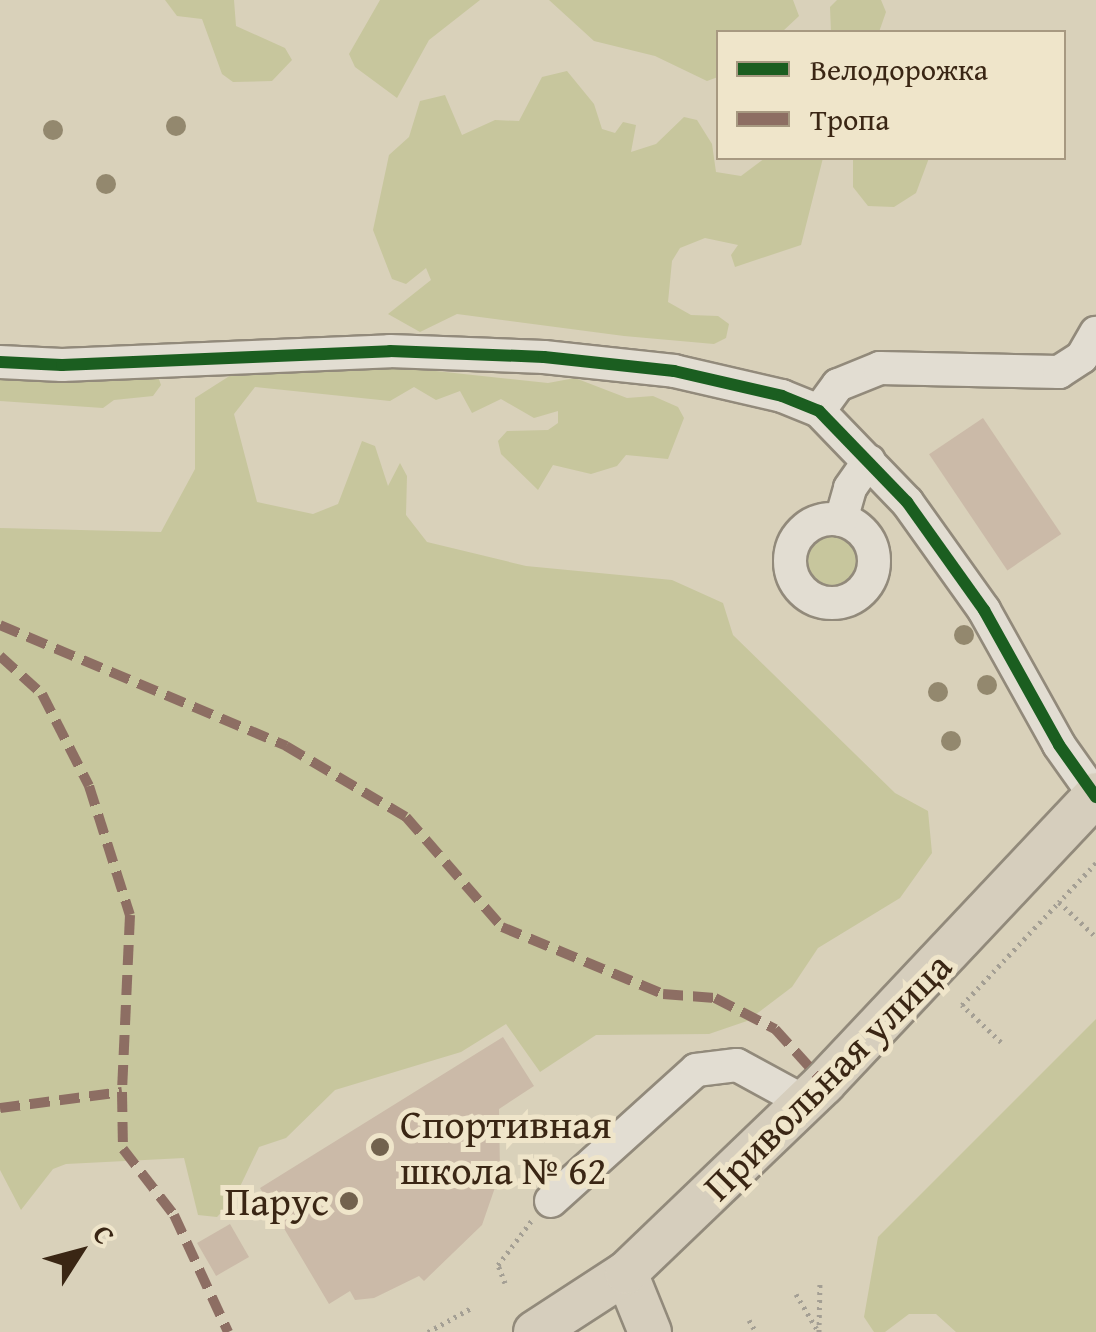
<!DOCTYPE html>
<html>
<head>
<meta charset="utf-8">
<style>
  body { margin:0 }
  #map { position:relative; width:1096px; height:1332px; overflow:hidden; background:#d9d1ba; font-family:"Gentium Book Plus",serif }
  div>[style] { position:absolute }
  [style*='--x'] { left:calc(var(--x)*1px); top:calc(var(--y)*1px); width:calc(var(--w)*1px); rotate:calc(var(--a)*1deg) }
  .green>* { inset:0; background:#c7c69d }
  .round { border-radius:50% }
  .building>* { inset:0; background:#cbbaa8; transform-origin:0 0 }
  .path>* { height:5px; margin-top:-2.5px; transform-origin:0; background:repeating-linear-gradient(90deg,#a49f94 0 2.5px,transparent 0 7.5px) }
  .roads { filter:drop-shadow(2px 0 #928a7b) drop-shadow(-2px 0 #928a7b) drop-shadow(0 2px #928a7b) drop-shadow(0 -2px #928a7b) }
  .minor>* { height:32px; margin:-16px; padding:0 16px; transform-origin:16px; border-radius:16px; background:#e2ddd2 }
  .minor>.ring { margin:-16px; padding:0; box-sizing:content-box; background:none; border:32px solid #e2ddd2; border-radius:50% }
  .major>* { height:42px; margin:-21px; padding:0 21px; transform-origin:21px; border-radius:21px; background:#d6cebd }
  .quiet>* { height:10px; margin-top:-5px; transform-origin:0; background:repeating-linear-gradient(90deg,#8d6e63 0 20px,transparent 0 30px) }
  .cycleway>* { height:12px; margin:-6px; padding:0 6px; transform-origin:6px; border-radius:6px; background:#1b5e20 }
  .trees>* { width:20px; height:20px; margin:-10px; border-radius:50%; background:#93886e }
  .dots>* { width:28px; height:28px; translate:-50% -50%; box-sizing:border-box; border:5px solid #efe5ca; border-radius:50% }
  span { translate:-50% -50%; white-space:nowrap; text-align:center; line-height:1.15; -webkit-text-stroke:10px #efe5ca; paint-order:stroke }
  .street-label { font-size:40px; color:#3a2614 }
  .poi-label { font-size:40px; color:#3a2614 }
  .left { translate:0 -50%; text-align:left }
  .right { translate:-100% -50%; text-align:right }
  .legend { position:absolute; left:716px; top:30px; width:350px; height:130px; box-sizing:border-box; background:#efe5ca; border:2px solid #a79981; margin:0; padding:12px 18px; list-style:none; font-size:30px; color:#3a2614 }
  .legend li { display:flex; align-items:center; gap:20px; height:50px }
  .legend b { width:50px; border:2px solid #a79981 }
  .north { position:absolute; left:30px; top:1202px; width:100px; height:100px; -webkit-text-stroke:8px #efe5ca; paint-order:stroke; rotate:54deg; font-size:28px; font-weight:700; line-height:40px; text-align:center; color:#3a2614 }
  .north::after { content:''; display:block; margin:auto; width:35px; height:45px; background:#3a2614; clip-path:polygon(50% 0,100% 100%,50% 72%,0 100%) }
</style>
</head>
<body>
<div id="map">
  <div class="green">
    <div style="clip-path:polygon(165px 0,234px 0,236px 26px,285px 48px,292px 60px,272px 81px,233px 82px,222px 74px,202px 19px,177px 16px)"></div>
    <div style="clip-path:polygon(380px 0,480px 0,429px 40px,397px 98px,355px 67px,349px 54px)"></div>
    <div style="clip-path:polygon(549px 0,793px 0,799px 16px,782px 32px,718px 32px,718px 77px,707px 81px,655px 56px,594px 41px)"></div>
    <div style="clip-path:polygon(837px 0,881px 0,886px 12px,879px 32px,831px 32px,830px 7px)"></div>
    <div style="clip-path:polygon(567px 71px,594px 104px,602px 129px,615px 133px,623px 122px,636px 125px,631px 152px,656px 144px,684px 117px,697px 120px,712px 144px,716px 172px,741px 176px,765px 158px,823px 158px,801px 245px,735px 267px,731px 255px,738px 245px,705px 238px,680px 248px,672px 261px,668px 302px,691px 315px,718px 316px,729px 324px,726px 338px,714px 344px,624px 336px,457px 314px,420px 332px,388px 314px,431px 280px,426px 268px,406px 284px,392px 279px,373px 230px,389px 155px,409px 137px,420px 101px,445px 95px,462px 135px,495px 120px,519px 121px,542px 77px)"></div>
    <div style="clip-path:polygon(853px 158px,929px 158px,916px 193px,894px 207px,868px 206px,853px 187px)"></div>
    <div style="clip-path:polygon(352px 362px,548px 383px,575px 378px,627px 398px,653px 396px,678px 407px,684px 418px,668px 459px,626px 455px,617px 466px,591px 474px,553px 465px,538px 490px,501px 454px,498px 441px,507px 431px,548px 430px,558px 423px,558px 411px,534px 418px,501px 399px,472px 413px,460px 391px,436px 400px,414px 387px,390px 401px,255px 387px,234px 414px,257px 502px,313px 514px,338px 504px,362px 441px,375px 446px,388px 486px,400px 463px,407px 476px,406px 515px,427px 542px,526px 566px,672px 580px,723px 603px,733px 635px,895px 793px,928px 811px,932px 853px,900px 898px,818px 948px,792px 987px,747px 1021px,709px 1034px,596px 1035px,540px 1072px,506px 1024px,461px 1052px,335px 1090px,286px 1138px,259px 1147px,234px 1199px,217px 1217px,198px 1215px,184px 1158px,66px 1164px,53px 1169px,21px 1210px,0 1170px,0 528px,161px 532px,195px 469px,195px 398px,242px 368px)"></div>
    <div style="clip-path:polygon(143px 367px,156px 371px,161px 385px,153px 396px,114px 400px,103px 408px,0 401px,0 376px,72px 382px)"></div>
    <div class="round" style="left:804px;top:532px;width:56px;height:56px"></div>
    <div style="clip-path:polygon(1096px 1019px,1096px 1332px,956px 1332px,936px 1314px,909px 1314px,885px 1332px,874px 1332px,864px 1317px,878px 1237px)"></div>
  </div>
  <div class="building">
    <div style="left:983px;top:418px;width:140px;height:65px;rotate:56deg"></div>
    <div style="clip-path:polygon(503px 1037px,534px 1086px,499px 1109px,500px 1173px,482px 1225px,424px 1281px,419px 1276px,374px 1298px,355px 1300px,350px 1291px,329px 1304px,260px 1188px)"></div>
    <div style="left:230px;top:1224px;width:38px;height:38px;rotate:60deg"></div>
  </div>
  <div class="path">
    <div style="--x:1096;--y:863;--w:54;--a:133.5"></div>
    <div style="--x:1059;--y:902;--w:51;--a:43.4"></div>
    <div style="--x:1001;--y:1042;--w:54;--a:-136.5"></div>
    <div style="--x:962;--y:1005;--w:141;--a:-46.7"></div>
    <div style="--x:505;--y:1283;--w:19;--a:-111"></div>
    <div style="--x:498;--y:1265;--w:56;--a:-52.9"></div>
    <div style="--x:796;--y:1294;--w:43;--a:59.3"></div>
    <div style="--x:749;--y:1320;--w:14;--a:60"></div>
    <div style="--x:428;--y:1332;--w:51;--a:-29.1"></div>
    <div style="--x:819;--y:1332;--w:52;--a:-88.9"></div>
  </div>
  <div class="roads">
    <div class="minor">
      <div style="--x:0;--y:362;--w:62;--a:2.8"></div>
      <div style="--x:62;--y:365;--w:328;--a:-2.4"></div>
      <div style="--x:390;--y:351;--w:154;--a:2.2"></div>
      <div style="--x:544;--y:357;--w:131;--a:6.1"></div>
      <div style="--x:674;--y:371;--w:111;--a:13"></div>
      <div style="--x:782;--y:396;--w:40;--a:22"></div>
      <div style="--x:819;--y:411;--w:127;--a:46"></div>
      <div style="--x:907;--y:502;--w:133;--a:54.5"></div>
      <div style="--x:984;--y:610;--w:154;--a:60.9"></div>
      <div style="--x:1059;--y:745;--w:64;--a:54.6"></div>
      <div style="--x:819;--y:411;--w:32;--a:-54"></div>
      <div style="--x:838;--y:385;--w:45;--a:-22"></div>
      <div style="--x:880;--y:368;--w:179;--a:1.3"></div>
      <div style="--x:1059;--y:372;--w:27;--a:-33"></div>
      <div style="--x:1082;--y:357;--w:28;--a:-60"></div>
      <div class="ring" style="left:790px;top:519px;width:52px;height:52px"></div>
      <div style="--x:841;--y:520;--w:33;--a:-74"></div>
      <div style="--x:850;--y:488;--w:33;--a:-55"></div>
      <div style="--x:551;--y:1201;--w:195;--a:-42.1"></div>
      <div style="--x:696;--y:1070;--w:41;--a:-7"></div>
      <div style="--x:737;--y:1065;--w:77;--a:28.6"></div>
    </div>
    <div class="major">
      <div style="--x:626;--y:1273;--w:64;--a:67.9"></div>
      <div style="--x:535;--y:1332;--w:108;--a:-33"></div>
      <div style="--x:626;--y:1273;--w:274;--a:-43.8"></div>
      <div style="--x:824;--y:1083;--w:397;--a:-46.7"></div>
    </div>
  </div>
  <div class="quiet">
    <div style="--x:0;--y:625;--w:311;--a:22.9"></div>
    <div style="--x:286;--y:746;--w:139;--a:30.6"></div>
    <div style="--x:406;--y:817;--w:146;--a:48.9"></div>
    <div style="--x:502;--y:927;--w:174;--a:22.6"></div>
    <div style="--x:663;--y:994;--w:52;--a:4.4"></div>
    <div style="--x:715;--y:998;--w:68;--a:27.3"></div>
    <div style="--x:775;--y:1029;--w:73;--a:47.8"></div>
    <div style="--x:0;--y:656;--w:57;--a:42.1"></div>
    <div style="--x:42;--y:694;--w:103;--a:62.9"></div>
    <div style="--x:89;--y:786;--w:135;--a:72.4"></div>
    <div style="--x:130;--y:915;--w:177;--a:92.6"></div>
    <div style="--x:0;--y:1108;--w:123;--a:-7.5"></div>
    <div style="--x:122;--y:1092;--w:57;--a:89"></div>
    <div style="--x:123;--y:1149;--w:83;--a:52.3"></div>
    <div style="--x:174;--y:1215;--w:129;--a:65.2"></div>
  </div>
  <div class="cycleway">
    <div style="--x:0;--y:362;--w:62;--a:2.8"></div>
    <div style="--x:62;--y:365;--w:328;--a:-2.4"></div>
    <div style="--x:390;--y:351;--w:154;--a:2.2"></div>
    <div style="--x:544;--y:357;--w:131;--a:6.1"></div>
    <div style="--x:674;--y:371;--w:111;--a:13"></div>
    <div style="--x:782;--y:396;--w:40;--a:22"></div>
    <div style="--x:819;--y:411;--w:127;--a:46"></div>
    <div style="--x:907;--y:502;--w:133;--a:54.5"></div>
    <div style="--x:984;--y:610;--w:154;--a:60.9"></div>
    <div style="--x:1059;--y:745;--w:64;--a:54.6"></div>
  </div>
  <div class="trees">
    <div style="left:176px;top:126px"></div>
    <div style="left:53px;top:130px"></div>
    <div style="left:106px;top:184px"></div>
    <div style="left:964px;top:635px"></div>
    <div style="left:987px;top:685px"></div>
    <div style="left:938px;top:692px"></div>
    <div style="left:951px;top:741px"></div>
  </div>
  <div class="dots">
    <div style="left:380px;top:1147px;background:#72624e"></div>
    <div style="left:349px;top:1201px;background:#72624e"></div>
  </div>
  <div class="street-label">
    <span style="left:827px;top:1076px;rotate:-45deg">Привольная улица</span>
  </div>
  <div class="poi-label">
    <span class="left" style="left:400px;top:1147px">Спортивная<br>школа № 62</span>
    <span class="right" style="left:329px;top:1201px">Парус</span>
  </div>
  <ul class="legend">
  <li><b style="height:12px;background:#1b5e20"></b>Велодорожка</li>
  <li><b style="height:12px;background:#8d6e63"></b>Тропа</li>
  </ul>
  <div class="north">С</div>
</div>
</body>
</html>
